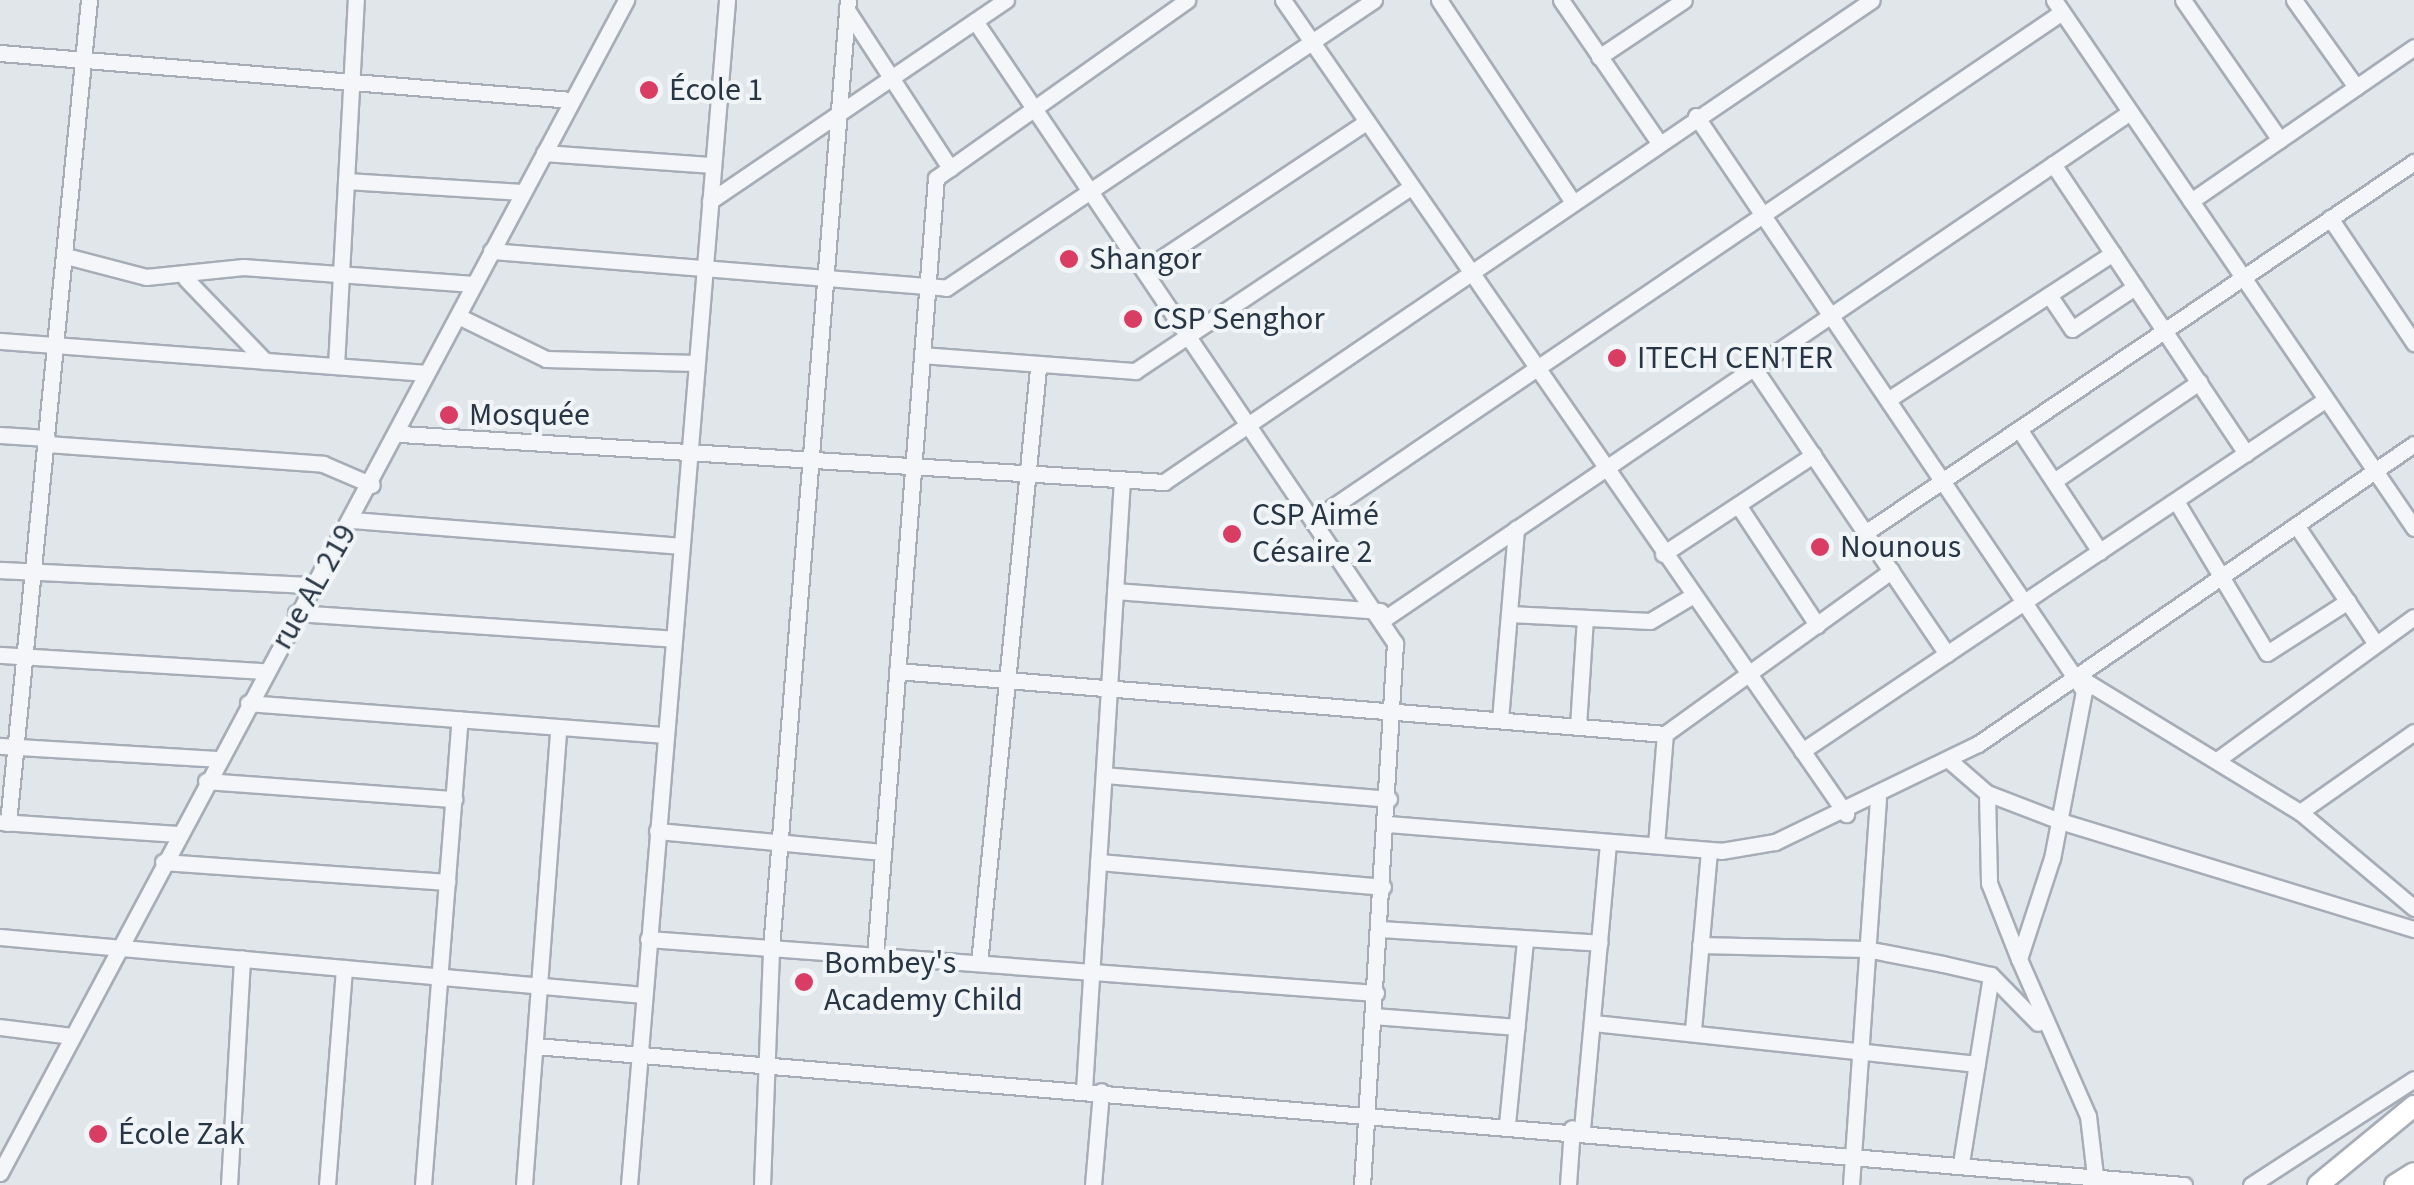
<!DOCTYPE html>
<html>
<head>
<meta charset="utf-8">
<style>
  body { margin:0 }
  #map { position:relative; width:2414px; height:1185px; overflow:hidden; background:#e1e6eb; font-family:"Source Sans 3",sans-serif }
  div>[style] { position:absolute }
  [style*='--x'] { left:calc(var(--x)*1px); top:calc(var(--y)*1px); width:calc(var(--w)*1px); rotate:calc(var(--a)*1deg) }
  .roads { filter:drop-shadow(2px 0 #a6adb6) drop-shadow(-2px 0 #a6adb6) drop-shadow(0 2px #a6adb6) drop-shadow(0 -2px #a6adb6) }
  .minor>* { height:15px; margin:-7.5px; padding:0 7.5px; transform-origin:7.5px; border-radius:7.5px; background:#f4f6f9 }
  .major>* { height:20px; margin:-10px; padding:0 10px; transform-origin:10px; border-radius:10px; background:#fff }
  .dots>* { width:28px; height:28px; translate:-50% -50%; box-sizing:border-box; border:5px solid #f1f5f8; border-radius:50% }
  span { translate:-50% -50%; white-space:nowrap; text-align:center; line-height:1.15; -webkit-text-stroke:8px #f1f5f8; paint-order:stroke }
  .poi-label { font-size:32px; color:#283544 }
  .left { translate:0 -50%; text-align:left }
  .street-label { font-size:32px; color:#283544 }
</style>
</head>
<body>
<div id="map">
  <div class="roads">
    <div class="minor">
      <div style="--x:1283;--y:0;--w:990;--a:55.33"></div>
      <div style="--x:1439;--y:0;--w:241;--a:56.5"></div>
      <div style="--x:1561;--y:0;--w:171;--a:55.5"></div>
      <div style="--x:2054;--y:0;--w:639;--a:55.71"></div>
      <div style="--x:2183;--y:0;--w:170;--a:55.3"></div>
      <div style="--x:2294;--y:0;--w:107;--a:54.5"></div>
      <div style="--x:847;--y:10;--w:189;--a:56.9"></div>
      <div style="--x:975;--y:21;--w:751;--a:55.97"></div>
      <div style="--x:1395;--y:643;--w:543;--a:93.48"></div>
      <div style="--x:0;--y:53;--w:574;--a:4.7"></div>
      <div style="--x:1599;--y:57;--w:102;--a:-33.8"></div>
      <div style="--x:1696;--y:116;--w:694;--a:55.99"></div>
      <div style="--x:2084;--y:691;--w:170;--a:100.8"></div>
      <div style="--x:2052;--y:858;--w:106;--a:108.1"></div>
      <div style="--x:2019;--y:959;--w:171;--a:66.3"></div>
      <div style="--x:2088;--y:1116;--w:60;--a:83.3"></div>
      <div style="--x:544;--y:153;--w:169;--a:4.1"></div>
      <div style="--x:2053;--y:164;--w:348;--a:56.3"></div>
      <div style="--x:346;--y:181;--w:177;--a:3.6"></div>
      <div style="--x:710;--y:201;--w:358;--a:-34.2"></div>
      <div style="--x:2191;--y:201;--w:271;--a:-34.6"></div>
      <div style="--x:2330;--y:218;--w:151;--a:56.1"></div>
      <div style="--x:491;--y:251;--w:457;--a:4.6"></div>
      <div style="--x:946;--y:288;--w:516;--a:-33.94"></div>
      <div style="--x:66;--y:256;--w:83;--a:14.7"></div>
      <div style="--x:146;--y:277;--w:98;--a:-5.9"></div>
      <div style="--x:243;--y:267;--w:231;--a:4.2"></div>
      <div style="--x:1145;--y:269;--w:265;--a:-33.6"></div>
      <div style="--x:186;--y:279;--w:114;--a:46.1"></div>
      <div style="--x:2049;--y:295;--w:41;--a:55.9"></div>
      <div style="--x:2072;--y:329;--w:76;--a:-33.7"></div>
      <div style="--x:458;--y:316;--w:98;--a:26"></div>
      <div style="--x:546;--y:359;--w:150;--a:1.5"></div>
      <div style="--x:0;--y:341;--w:427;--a:4.3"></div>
      <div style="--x:922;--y:355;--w:214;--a:4.3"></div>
      <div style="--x:1135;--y:371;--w:332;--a:-33.7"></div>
      <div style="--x:336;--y:366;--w:367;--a:-86.9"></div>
      <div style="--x:1754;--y:368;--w:345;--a:56"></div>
      <div style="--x:1889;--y:399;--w:267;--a:-33.1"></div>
      <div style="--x:2019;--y:429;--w:147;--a:56.6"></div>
      <div style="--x:401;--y:434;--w:765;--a:3.6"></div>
      <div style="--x:1164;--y:482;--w:856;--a:-34.25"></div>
      <div style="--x:0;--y:435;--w:47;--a:3.7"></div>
      <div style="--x:47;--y:444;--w:277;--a:4.1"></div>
      <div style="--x:323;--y:464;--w:53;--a:23.2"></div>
      <div style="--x:2054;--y:481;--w:176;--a:-34.3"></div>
      <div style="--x:2176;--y:501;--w:177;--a:59.1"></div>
      <div style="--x:2267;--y:653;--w:96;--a:-32.7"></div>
      <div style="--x:1738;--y:505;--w:144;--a:56.6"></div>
      <div style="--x:1316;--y:518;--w:901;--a:-34.15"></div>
      <div style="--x:353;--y:520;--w:329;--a:4.5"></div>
      <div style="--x:2296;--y:525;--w:143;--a:56.1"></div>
      <div style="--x:1865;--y:533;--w:663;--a:-34.05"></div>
      <div style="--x:1663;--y:554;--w:180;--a:-33.4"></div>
      <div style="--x:0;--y:570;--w:312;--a:2.8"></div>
      <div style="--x:1115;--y:591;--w:266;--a:4.3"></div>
      <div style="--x:296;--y:613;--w:378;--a:3.9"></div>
      <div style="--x:1509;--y:614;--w:141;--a:2.8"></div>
      <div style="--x:1650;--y:621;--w:49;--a:-30.8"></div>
      <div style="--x:1384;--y:619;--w:902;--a:-34.2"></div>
      <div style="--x:0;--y:655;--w:265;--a:3.5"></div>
      <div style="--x:897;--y:671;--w:771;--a:4.69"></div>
      <div style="--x:1665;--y:734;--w:279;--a:-35.8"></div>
      <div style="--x:2077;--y:676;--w:261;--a:31.4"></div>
      <div style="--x:2300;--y:812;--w:149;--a:40.1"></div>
      <div style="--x:248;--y:703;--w:418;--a:4.4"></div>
      <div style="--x:1500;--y:720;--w:192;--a:-85.2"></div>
      <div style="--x:1578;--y:726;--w:108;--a:-86.3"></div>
      <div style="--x:0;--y:746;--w:218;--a:3.4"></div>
      <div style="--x:1802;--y:751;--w:630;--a:-33.87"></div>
      <div style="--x:2217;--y:760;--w:243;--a:-36"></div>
      <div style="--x:1950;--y:761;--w:49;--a:40.9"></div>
      <div style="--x:1987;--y:793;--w:78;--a:21"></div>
      <div style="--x:2060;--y:821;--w:370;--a:17"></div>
      <div style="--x:1104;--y:775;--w:286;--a:4.8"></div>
      <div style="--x:206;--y:781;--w:249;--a:4.2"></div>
      <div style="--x:1987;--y:793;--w:90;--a:88.7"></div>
      <div style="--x:1989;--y:883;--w:82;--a:68.5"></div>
      <div style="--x:2300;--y:812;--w:139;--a:-35.1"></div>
      <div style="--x:2;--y:822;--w:176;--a:3.9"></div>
      <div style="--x:8;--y:823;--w:827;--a:-84.38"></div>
      <div style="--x:1388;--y:824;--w:334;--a:4.6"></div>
      <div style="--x:1721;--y:851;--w:55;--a:-9.5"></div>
      <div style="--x:1775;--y:842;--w:225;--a:-25.8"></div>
      <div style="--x:1978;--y:744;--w:529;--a:-34.53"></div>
      <div style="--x:657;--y:831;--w:227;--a:5.3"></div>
      <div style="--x:1656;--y:845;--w:111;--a:-85.4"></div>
      <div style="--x:163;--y:862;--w:285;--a:4"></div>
      <div style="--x:1098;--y:862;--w:286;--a:5"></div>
      <div style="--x:1380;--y:929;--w:220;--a:3.6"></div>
      <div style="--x:0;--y:937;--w:646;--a:5.15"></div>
      <div style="--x:648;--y:939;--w:730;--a:4.24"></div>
      <div style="--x:1700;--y:945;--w:166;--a:1.4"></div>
      <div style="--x:1866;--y:949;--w:78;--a:11"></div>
      <div style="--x:1943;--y:964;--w:49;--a:12.9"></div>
      <div style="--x:1991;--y:975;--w:67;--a:45.6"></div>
      <div style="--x:875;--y:956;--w:780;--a:-85.52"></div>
      <div style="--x:936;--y:178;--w:308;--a:-35.3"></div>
      <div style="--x:979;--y:963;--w:597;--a:-84.33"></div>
      <div style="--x:1374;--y:1016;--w:143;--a:4.4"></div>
      <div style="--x:1594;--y:1023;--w:385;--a:6.1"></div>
      <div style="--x:0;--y:1027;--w:73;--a:7.1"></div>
      <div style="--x:1693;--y:1030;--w:180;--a:-84.9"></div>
      <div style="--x:535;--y:1046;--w:1655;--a:4.82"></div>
      <div style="--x:1084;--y:1090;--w:612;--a:-86.44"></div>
      <div style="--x:1507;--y:1124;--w:186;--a:-84.4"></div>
      <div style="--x:1582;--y:1129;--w:288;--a:-84.8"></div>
      <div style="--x:1961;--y:1163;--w:190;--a:-80.9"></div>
      <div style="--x:0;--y:1173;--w:1330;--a:-61.91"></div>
      <div style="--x:229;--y:1185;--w:227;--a:-86.7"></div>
      <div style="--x:327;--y:1185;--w:218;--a:-85.5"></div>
      <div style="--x:423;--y:1185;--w:467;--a:-85.5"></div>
      <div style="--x:524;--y:1185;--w:458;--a:-85.7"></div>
      <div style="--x:629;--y:1185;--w:1189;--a:-85.27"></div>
      <div style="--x:762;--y:1185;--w:237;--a:-87.8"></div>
      <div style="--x:771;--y:948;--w:951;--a:-85.36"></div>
      <div style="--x:1093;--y:1185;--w:94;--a:-85.1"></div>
      <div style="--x:1568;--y:1185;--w:57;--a:-86"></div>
      <div style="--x:1851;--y:1185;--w:387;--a:-86"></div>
      <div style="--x:2251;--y:1185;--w:194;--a:-33"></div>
    </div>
    <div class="major">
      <div style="--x:2318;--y:1185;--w:124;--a:-39.5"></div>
      <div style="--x:2395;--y:1185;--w:22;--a:-32"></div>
    </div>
  </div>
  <div class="dots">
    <div style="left:649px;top:90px;background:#d93d63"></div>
    <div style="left:1069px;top:259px;background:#d93d63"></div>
    <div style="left:1133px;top:319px;background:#d93d63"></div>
    <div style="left:1617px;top:358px;background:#d93d63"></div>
    <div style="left:449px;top:415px;background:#d93d63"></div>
    <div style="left:1232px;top:534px;background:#d93d63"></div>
    <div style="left:1820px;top:547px;background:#d93d63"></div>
    <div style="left:804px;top:982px;background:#d93d63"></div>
    <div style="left:98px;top:1134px;background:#d93d63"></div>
  </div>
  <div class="poi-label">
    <span class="left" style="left:669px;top:90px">École 1</span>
    <span class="left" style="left:1089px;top:259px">Shangor</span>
    <span class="left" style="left:1153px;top:319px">CSP Senghor</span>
    <span class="left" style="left:1637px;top:358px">ITECH CENTER</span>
    <span class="left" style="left:469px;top:415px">Mosquée</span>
    <span class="left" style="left:1252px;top:534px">CSP Aimé<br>Césaire 2</span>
    <span class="left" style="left:1840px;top:547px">Nounous</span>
    <span class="left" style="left:824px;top:982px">Bombey's<br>Academy Child</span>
    <span class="left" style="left:118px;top:1134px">École Zak</span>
  </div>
  <div class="street-label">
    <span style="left:314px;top:587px;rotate:-60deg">rue AL 219</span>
  </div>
</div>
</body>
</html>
